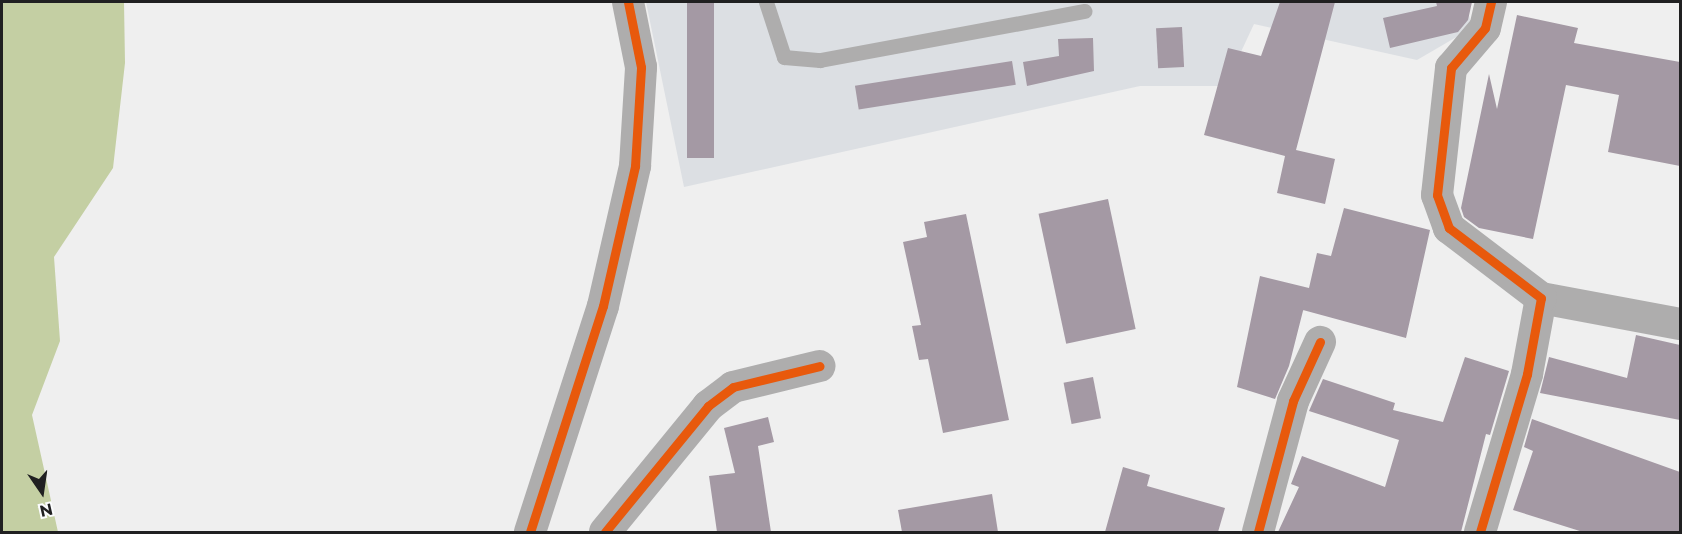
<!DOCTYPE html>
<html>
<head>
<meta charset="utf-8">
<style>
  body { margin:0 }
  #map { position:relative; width:1682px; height:534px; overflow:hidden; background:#efefef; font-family:Montserrat,sans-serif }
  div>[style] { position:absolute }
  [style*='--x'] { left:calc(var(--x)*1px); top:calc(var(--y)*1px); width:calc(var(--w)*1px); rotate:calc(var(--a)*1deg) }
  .built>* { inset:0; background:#dcdfe3 }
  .forest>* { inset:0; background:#c4cfa3 }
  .building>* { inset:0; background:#a499a4; transform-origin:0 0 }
  .service>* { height:15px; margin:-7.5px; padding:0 7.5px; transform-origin:7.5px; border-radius:7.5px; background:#aeadad }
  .minor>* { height:32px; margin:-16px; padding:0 16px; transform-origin:16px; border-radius:16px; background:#aeadad }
  .cycleway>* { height:9px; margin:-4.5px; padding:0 4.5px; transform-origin:4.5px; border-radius:4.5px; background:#e8590c }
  span { translate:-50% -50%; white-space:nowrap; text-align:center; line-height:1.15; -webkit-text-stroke:6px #fbfcfe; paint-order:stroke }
  .frame { position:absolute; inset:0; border:3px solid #202021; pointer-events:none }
  .north { position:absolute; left:12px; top:462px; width:60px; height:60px; -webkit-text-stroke:4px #fbfcfe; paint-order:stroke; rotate:167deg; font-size:16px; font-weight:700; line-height:24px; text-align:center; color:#202021 }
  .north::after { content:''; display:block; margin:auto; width:21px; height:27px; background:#202021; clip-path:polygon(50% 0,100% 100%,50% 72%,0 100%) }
</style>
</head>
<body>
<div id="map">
  <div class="built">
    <div style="clip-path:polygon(646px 2px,1466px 2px,1472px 28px,1417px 60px,1254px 24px,1225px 86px,1140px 86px,684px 187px)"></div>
  </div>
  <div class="forest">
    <div style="clip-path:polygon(2px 2px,124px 2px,125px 63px,113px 168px,54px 257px,60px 341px,32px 415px,58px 532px,2px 532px)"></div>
  </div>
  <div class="building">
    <div style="left:687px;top:2px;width:27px;height:156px"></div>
    <div style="clip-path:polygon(1280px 2px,1335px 2px,1296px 150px,1335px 159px,1325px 204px,1277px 193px,1285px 156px,1204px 135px,1228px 48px,1261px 56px)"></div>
    <div style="clip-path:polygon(1436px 2px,1472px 2px,1468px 20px,1458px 32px,1390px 48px,1383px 18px,1437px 6px)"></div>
    <div style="clip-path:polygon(1517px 15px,1578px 28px,1574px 43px,1680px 62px,1680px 166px,1608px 152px,1619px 95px,1566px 85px,1533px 239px,1479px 228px,1464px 217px,1461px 208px,1489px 74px,1497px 109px)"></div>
    <div style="left:1182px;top:27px;width:40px;height:26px;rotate:87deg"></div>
    <div style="clip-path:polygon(1093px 38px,1094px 71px,1027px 86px,1023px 62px,1059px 56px,1058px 39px)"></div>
    <div style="left:1012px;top:61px;width:24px;height:159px;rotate:81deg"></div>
    <div style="left:1108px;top:199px;width:133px;height:71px;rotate:78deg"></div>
    <div style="clip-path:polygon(1344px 208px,1430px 230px,1406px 338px,1303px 310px,1306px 299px,1289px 366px,1275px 399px,1237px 387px,1260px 276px,1309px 288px,1317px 253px,1331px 256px)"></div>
    <div style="clip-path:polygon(966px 214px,1009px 420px,943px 433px,928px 359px,919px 360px,912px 326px,921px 325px,903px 242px,927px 237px,924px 222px)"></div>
    <div style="clip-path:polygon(1636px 335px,1680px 345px,1680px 420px,1540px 393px,1549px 357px,1627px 378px)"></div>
    <div style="clip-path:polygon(1465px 357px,1509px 371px,1490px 435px,1486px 434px,1461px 532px,1278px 532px,1299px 487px,1291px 484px,1302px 456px,1385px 487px,1399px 440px,1309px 411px,1323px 379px,1395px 403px,1393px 410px,1443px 422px)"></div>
    <div style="left:1093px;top:377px;width:42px;height:30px;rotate:79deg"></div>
    <div style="clip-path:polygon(768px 417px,774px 442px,758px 446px,771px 532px,717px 532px,709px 476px,735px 473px,724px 428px)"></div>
    <div style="clip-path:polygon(1532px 419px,1680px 472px,1680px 532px,1583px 532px,1513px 510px,1533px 451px,1524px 447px)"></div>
    <div style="clip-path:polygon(1123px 467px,1150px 475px,1147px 486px,1225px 508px,1218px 532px,1105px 532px)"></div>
    <div style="clip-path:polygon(992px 494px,998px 532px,902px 532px,898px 510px)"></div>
  </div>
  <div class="service">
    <div style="--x:766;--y:2;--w:58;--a:71.9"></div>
    <div style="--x:784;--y:57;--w:36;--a:5"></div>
    <div style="--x:820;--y:60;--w:269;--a:-10.5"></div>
  </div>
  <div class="minor">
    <div style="--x:1541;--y:298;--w:141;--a:10.6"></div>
    <div style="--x:530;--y:532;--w:237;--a:-72.1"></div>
    <div style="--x:603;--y:306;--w:144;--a:-77.1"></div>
    <div style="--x:635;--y:166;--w:99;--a:-86.5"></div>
    <div style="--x:641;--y:67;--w:66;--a:-101.3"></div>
    <div style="--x:605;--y:532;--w:163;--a:-50.7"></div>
    <div style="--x:708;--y:406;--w:31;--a:-37"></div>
    <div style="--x:733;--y:387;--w:89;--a:-13.6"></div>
    <div style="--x:1258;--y:532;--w:136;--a:-75"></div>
    <div style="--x:1293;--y:401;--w:65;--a:-65.4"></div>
    <div style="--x:1480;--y:532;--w:165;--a:-73.4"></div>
    <div style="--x:1527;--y:374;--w:77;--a:-79.6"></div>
    <div style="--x:1541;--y:298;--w:116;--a:-142.7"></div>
    <div style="--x:1449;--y:228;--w:35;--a:-110"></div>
    <div style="--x:1437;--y:195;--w:128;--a:-83.7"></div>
    <div style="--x:1451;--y:68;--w:52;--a:-49.6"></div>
    <div style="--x:1485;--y:28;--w:27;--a:-77"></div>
  </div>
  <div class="cycleway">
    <div style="--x:530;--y:532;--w:237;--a:-72.1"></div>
    <div style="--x:603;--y:306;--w:144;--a:-77.1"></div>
    <div style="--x:635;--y:166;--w:99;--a:-86.5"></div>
    <div style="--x:641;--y:67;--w:66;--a:-101.3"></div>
    <div style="--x:605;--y:532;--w:163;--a:-50.7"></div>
    <div style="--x:708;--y:406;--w:31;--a:-37"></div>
    <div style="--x:733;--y:387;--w:89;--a:-13.6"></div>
    <div style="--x:1258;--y:532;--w:136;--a:-75"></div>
    <div style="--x:1293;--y:401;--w:65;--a:-65.4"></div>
    <div style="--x:1480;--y:532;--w:165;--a:-73.4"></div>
    <div style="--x:1527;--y:374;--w:77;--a:-79.6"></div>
    <div style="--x:1541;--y:298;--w:116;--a:-142.7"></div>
    <div style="--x:1449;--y:228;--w:35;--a:-110"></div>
    <div style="--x:1437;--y:195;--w:128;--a:-83.7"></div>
    <div style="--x:1451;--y:68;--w:52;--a:-49.6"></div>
    <div style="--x:1485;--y:28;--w:27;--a:-77"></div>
  </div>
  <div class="frame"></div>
  <div class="north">N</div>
</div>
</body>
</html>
